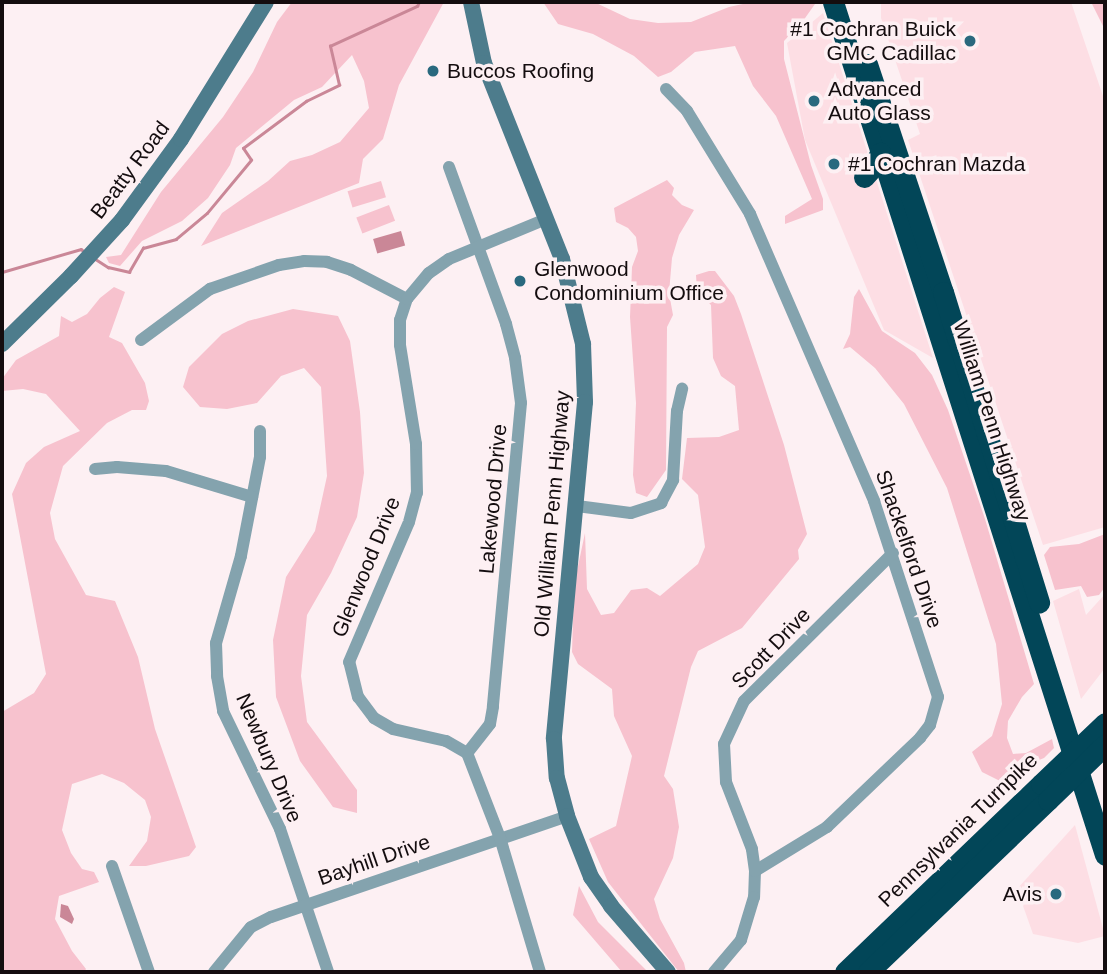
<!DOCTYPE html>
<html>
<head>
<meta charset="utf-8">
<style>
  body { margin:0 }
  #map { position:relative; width:1107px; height:974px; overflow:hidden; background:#fdf0f3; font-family:Helvetica,sans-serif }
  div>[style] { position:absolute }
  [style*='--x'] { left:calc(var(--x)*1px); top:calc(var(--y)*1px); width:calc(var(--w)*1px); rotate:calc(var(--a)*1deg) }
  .built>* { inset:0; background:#fddee4 }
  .green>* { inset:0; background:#f7c2ce; transform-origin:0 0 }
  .water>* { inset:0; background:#ca8797; transform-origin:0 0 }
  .stream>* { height:2.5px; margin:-1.25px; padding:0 1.25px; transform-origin:1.25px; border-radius:1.25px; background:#ca8797 }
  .street>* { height:12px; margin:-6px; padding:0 6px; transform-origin:6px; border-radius:6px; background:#84a3ae }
  .secondary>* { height:16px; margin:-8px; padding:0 8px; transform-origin:8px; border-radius:8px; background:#4d7c8c }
  .highway>* { height:21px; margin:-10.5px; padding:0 10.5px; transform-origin:10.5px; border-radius:10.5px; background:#024658 }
  .highway-bridge>* { height:21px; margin:-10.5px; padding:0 10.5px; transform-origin:10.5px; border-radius:10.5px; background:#024658 }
  .dots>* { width:19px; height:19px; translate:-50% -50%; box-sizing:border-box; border:4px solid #fdf0f3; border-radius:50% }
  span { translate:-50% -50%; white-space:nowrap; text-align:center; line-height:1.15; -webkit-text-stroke:7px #fdf0f3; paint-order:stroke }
  .poi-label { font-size:21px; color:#140d0f }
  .right { translate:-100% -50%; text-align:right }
  .left { translate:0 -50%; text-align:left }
  .street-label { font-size:21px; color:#140d0f }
  .frame { position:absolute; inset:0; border:4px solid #140d0f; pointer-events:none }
</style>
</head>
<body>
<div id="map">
  <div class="built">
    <div style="clip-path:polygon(881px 2px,1071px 2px,1105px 102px,1105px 527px,1043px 545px,908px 140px,920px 134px,881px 18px)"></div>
    <div style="clip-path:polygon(823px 13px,933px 358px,884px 330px,805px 140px,787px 43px)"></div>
    <div style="clip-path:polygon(1079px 589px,1086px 615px,1105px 594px,1105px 668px,1081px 699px,1053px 601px)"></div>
    <div style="clip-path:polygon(1075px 825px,1105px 936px,1078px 943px,1033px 934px,1017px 889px)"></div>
  </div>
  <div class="green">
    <div style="clip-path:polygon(292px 2px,444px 2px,399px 85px,383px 139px,363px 159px,359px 183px,201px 246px,222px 213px,268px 181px,290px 161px,312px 155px,340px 142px,369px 108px,364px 81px,352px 55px,322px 87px,294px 100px,236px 148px,230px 165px,208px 198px,182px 221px,142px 241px,120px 266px,109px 263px,106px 257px,121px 255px,161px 192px,223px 117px,253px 72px,277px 22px)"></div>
    <div style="clip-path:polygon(543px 2px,594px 2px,630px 19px,658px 23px,691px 22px,729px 7px,752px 2px,813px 2px,815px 4px,803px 21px,784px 41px,784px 59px,811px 165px,823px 199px,823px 210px,785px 224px,785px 216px,812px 199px,776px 116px,753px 86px,735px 46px,695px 52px,671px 72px,658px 77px,634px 56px,593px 34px,558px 24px)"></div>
    <div style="clip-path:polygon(1091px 2px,1105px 2px,1105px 30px)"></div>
    <div style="clip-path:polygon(667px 180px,674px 188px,672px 195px,682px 205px,694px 210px,679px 235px,672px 258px,669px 293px,673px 315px,667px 327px,666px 470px,647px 497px,636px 493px,633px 475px,636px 403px,630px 317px,632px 267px,638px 251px,636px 237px,628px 228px,616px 222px,614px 208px)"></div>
    <div style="left:381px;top:181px;width:17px;height:35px;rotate:73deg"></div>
    <div style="left:389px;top:205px;width:17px;height:35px;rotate:69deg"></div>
    <div style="clip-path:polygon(709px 271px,715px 271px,734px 296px,741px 314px,784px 445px,807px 534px,798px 550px,799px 559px,742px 628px,698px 651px,691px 667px,664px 776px,673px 789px,679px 827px,673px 858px,654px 899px,660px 919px,684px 963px,686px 972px,679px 972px,608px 882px,589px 839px,616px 826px,632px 756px,614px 716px,612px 689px,578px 664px,572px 652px,574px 585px,585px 533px,587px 589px,601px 615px,614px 613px,631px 590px,647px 588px,660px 596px,698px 564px,705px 547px,698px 495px,682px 479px,687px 438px,719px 437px,739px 430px,735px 386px,721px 376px,713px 358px,711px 305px,697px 291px,696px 275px)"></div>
    <div style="clip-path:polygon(114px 287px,125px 292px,109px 337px,122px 343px,145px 383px,149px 401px,146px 410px,132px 410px,107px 423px,63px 466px,50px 513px,55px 539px,86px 595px,115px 601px,138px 657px,155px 729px,196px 847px,189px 856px,146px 866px,129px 866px,147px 841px,151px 817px,145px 800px,124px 783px,102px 774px,72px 784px,62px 830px,71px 853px,82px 869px,94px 872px,99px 882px,59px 896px,55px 919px,72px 951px,86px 969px,84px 972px,2px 972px,2px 712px,34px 693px,46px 674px,12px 494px,26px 463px,44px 447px,80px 431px,46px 394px,23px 389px,2px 391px,2px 379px,16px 360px,59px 336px,61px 316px,72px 322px,87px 314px,100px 298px)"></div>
    <div style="clip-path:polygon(859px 289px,882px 331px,915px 353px,932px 375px,948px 410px,985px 519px,1034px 684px,1022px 697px,1008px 721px,1007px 738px,1013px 754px,1026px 753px,1052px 739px,1054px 748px,1044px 758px,1027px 765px,1016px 778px,1000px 781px,982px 772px,972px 752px,992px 736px,1002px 704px,996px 644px,947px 488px,904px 404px,875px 368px,850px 347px,843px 349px,850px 334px,854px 297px)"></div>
    <div style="clip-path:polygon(293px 309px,338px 316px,350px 341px,360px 412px,364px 473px,357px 517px,331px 573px,307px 615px,301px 676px,307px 722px,357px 790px,357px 813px,333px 807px,300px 761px,276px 697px,273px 640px,286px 577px,315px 531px,327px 476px,321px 387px,304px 368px,281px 376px,257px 403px,227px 409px,200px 407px,183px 387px,189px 367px,222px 334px,248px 321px)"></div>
    <div style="clip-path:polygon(1105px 534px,1105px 587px,1099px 595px,1087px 597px,1081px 586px,1055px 590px,1044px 555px,1050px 547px,1079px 544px)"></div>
    <div style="clip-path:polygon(579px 886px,598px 922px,648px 972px,622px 972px,573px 915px)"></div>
  </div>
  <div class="water">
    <div style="left:401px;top:231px;width:15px;height:29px;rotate:74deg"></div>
    <div style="clip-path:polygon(61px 904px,68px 906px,74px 919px,72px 924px,60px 917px)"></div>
  </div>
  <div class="stream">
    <div style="--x:94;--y:258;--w:17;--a:33"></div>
    <div style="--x:108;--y:267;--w:22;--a:13"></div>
    <div style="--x:129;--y:272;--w:28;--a:-60"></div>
    <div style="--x:143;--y:248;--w:34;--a:-15"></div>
    <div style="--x:176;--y:239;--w:40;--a:-40"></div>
    <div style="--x:207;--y:213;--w:69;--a:-50.3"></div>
    <div style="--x:251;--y:160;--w:14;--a:-124"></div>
    <div style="--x:243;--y:148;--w:79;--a:-36.7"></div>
    <div style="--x:306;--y:101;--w:37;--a:-26"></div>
    <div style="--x:339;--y:85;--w:40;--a:-103"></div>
    <div style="--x:330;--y:46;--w:96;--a:-24.7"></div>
    <div style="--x:417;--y:6;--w:4;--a:-63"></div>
    <div style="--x:2;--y:272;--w:82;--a:-16.2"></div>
    <div style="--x:81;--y:249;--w:5;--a:37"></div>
  </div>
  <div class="street">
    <div style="--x:666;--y:89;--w:30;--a:46"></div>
    <div style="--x:687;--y:111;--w:121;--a:58.5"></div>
    <div style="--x:750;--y:214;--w:313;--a:66.6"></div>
    <div style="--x:874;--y:501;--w:206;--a:71.9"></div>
    <div style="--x:938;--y:697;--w:29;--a:106"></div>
    <div style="--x:930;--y:725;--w:16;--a:128"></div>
    <div style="--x:920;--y:738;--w:129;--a:136.3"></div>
    <div style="--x:827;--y:827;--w:84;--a:148.6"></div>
    <div style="--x:755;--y:871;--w:26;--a:92"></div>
    <div style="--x:754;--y:897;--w:45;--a:106.8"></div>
    <div style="--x:741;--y:940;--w:42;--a:130.2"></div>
    <div style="--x:449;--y:167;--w:167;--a:70"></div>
    <div style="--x:506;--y:324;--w:35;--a:75"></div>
    <div style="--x:515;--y:358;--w:45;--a:82.4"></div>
    <div style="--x:521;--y:403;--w:305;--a:95.3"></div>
    <div style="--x:493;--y:707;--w:17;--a:100"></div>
    <div style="--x:490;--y:724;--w:37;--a:128"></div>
    <div style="--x:141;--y:340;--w:86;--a:-36.5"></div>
    <div style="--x:210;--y:289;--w:73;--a:-19.2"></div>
    <div style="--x:279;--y:265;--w:25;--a:-9"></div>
    <div style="--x:304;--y:261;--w:23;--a:2"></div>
    <div style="--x:327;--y:262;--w:25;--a:18"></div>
    <div style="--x:351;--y:270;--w:63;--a:27.4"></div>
    <div style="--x:260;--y:431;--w:26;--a:90"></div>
    <div style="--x:260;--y:457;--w:101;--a:100.9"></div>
    <div style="--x:241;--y:556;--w:91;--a:106"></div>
    <div style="--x:216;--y:643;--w:33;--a:88"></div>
    <div style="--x:217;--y:676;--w:36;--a:80"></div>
    <div style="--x:223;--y:711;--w:131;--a:64.2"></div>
    <div style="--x:280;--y:829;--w:151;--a:71.4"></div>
    <div style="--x:95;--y:469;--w:22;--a:-5"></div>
    <div style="--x:117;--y:467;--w:49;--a:4.7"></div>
    <div style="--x:166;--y:471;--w:90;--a:16.8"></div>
    <div style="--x:577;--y:506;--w:54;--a:7.4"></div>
    <div style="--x:631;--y:513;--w:32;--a:-18"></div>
    <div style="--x:661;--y:503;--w:26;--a:-62"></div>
    <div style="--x:673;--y:480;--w:69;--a:-86.7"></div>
    <div style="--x:677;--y:411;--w:23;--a:-77"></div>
    <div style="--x:112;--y:866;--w:112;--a:70.8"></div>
    <div style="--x:755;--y:871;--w:22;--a:-98"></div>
    <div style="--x:752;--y:849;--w:72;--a:-111.2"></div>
    <div style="--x:726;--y:782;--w:38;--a:-93"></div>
    <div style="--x:724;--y:744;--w:47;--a:-65.1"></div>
    <div style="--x:744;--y:701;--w:210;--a:-44.8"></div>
    <div style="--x:214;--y:972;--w:58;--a:-50.6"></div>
    <div style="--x:251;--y:927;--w:22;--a:-27"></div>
    <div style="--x:271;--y:917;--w:313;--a:-18.8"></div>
    <div style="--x:540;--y:972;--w:140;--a:-106.6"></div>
    <div style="--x:500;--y:838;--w:91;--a:-111.2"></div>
    <div style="--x:467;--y:753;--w:24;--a:-150"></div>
    <div style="--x:446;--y:741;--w:54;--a:-167.2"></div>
    <div style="--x:393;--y:729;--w:22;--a:-150"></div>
    <div style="--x:374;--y:718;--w:26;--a:-127"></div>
    <div style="--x:358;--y:697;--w:36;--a:-104"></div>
    <div style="--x:349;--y:662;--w:152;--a:-66.8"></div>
    <div style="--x:409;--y:522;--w:30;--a:-75"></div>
    <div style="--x:417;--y:493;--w:49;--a:-91.2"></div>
    <div style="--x:416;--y:444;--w:100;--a:-99.2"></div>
    <div style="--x:400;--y:345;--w:25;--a:-90"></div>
    <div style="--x:400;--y:320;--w:22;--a:-72"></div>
    <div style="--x:407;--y:299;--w:34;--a:-50"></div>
    <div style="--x:429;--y:273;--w:24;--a:-35"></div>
    <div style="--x:449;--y:259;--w:105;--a:-22.4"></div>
  </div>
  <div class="secondary">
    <div style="--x:471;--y:2;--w:62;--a:78"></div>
    <div style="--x:484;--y:63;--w:211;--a:68.3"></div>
    <div style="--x:562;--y:259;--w:88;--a:76.1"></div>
    <div style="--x:583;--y:344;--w:58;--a:88"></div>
    <div style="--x:585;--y:402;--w:338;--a:95.3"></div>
    <div style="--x:554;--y:739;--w:39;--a:86"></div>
    <div style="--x:557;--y:778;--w:39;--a:75"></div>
    <div style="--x:567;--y:816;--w:66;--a:68.5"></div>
    <div style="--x:591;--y:877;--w:35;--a:55"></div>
    <div style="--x:611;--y:906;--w:87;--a:49.2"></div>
    <div style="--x:2;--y:344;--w:97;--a:-44.6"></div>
    <div style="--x:71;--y:276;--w:76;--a:-47.7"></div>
    <div style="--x:122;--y:220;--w:100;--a:-53.9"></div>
    <div style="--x:181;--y:139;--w:161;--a:-58.2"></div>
  </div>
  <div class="highway">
    <div style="--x:833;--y:2;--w:895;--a:72.31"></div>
    <div style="--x:867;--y:64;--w:240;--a:71.6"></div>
    <div style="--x:943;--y:292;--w:325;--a:72.8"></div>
    <div style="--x:864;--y:177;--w:13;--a:-48"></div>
    <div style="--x:873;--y:167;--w:16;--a:-63"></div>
    <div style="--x:845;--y:972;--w:272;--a:-43.8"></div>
    <div style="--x:868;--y:972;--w:249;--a:-43.7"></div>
  </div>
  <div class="highway-bridge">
    <div style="--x:1041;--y:784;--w:88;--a:-43.6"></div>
    <div style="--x:1048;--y:800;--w:79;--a:-44"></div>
  </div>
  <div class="dots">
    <div style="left:970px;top:41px;background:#29697e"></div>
    <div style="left:433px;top:71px;background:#29697e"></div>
    <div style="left:814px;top:101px;background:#29697e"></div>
    <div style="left:834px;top:164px;background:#29697e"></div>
    <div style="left:520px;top:281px;background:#29697e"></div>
    <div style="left:1056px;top:894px;background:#29697e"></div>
  </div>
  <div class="poi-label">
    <span class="right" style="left:956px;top:41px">#1 Cochran Buick<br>GMC Cadillac</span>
    <span class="left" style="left:447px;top:71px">Buccos Roofing</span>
    <span class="left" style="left:828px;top:101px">Advanced<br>Auto Glass</span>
    <span class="left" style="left:848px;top:164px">#1 Cochran Mazda</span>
    <span class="left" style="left:534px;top:281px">Glenwood<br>Condominium Office</span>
    <span class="right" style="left:1042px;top:894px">Avis</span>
  </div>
  <div class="street-label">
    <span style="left:130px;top:170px;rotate:-53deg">Beatty Road</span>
    <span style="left:992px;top:421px;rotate:72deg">William Penn Highway</span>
    <span style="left:493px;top:499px;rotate:-85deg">Lakewood Drive</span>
    <span style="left:552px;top:514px;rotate:-85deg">Old William Penn Highway</span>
    <span style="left:909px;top:549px;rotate:71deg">Shackelford Drive</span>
    <span style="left:366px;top:567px;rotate:-68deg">Glenwood Drive</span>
    <span style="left:771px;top:648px;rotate:-46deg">Scott Drive</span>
    <span style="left:269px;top:758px;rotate:67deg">Newbury Drive</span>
    <span style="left:958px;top:830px;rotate:-44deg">Pennsylvania Turnpike</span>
    <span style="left:374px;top:860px;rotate:-19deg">Bayhill Drive</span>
  </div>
  <div class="frame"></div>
</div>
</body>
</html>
